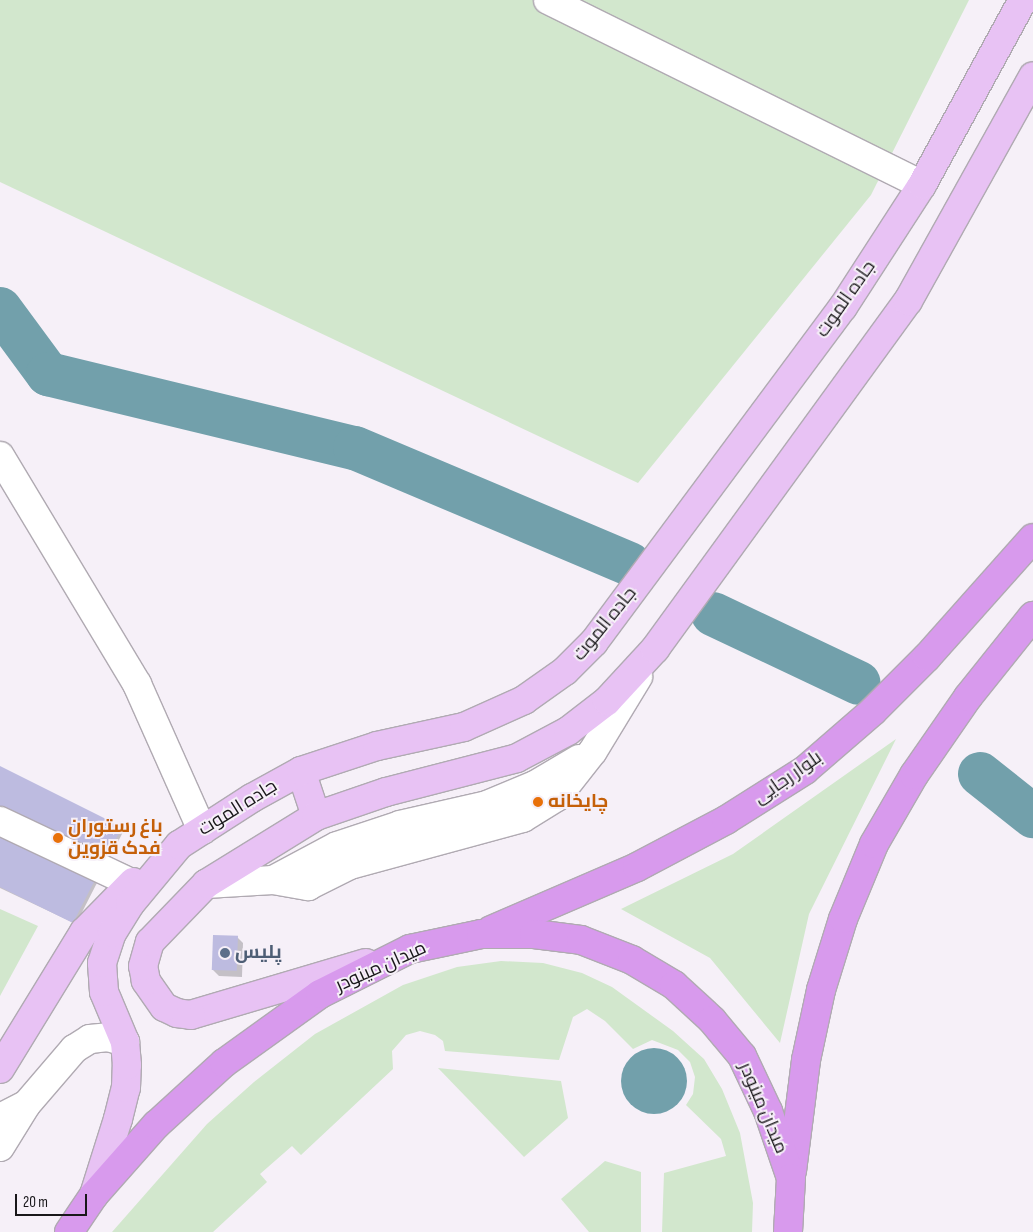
<!DOCTYPE html>
<html>
<head>
<meta charset="utf-8">
<style>
  body { margin:0 }
  #map { position:relative; width:1033px; height:1232px; overflow:hidden; background:#f6f0f8; font-family:"Sofia Sans Condensed",Cairo,sans-serif }
  div>[style] { position:absolute }
  [style*='--x'] { left:calc(var(--x)*1px); top:calc(var(--y)*1px); width:calc(var(--w)*1px); rotate:calc(var(--a)*1deg) }
  .green>* { inset:0; background:#d2e7cd }
  .water>* { inset:0; background:#72a0ab }
  .round { border-radius:50% }
  .shadow>* { inset:0; background:#0003 }
  .river>* { height:44px; margin:-22px; padding:0 22px; transform-origin:22px; border-radius:22px; background:#72a0ab }
  .building>* { inset:0; background:#bdbbe0; transform-origin:0 0 }
  .roads { filter:drop-shadow(1px 0 #b0aab2) drop-shadow(-1px 0 #b0aab2) drop-shadow(0 1px #b0aab2) drop-shadow(0 -1px #b0aab2) }
  .minor>* { height:28px; margin:-14px; padding:0 14px; transform-origin:14px; border-radius:14px; background:#fff }
  .major>* { height:28px; margin:-14px; padding:0 14px; transform-origin:14px; border-radius:14px; background:#e8c2f4 }
  .highway>* { height:28px; margin:-14px; padding:0 14px; transform-origin:14px; border-radius:14px; background:#d89aed }
  .dots>* { width:14px; height:14px; translate:-50% -50%; box-sizing:border-box; border:2px solid #f6f0f8; border-radius:50% }
  span { translate:-50% -50%; white-space:nowrap; text-align:center; line-height:1.15; -webkit-text-stroke:4px #f6f0f8; paint-order:stroke }
  .street-label { font-size:19px; color:#19171a }
  .food-label { font-size:19px; color:#c56008; font-weight:700 }
  .left { translate:0 -50%; text-align:left }
  .service-label { font-size:19px; color:#4e5e75; font-weight:700 }
  .scale { position:absolute; left:15px; top:1194px; width:72px; height:22px; box-sizing:border-box; border:2px solid #19171a; border-top:0; padding-left:6px; font-size:15px; line-height:18px; white-space:nowrap; color:#19171a; -webkit-text-stroke:4px #f6f0f8; paint-order:stroke }
</style>
</head>
<body>
<div id="map">
  <div class="green">
    <div style="clip-path:polygon(0 0,969px 0,871px 195px,638px 483px,0 182px)"></div>
    <div style="clip-path:polygon(896px 739px,809px 914px,780px 1043px,710px 958px,621px 909px,733px 854px)"></div>
    <div style="clip-path:polygon(0 909px,38px 926px,0 996px)"></div>
    <div style="clip-path:polygon(501px 961px,543px 963px,582px 973px,612px 987px,673px 1031px,704px 1059px,722px 1089px,740px 1133px,753px 1203px,752px 1232px,662px 1232px,664px 1173px,726px 1156px,721px 1139px,686px 1105px,693px 1094px,695px 1077px,690px 1062px,678px 1050px,652px 1040px,633px 1049px,605px 1021px,587px 1009px,573px 1017px,559px 1060px,445px 1051px,443px 1041px,435px 1035px,420px 1031px,406px 1035px,392px 1051px,393px 1069px,301px 1155px,292px 1146px,260px 1174px,267px 1182px,213px 1232px,112px 1232px,207px 1124px,254px 1082px,315px 1034px,403px 985px,457px 967px)"></div>
    <div style="clip-path:polygon(438px 1068px,561px 1081px,568px 1118px,524px 1157px)"></div>
    <div style="clip-path:polygon(605px 1161px,641px 1172px,641px 1232px,589px 1232px,561px 1199px)"></div>
  </div>
  <div class="water">
    <div class="round" style="left:621px;top:1048px;width:66px;height:66px"></div>
  </div>
  <div class="shadow">
    <div style="clip-path:polygon(0 767px,124px 830px,76px 924px,0 888px)"></div>
    <div style="clip-path:polygon(237px 937px,243px 943px,242px 977px,219px 976px,213px 970px)"></div>
  </div>
  <div class="river">
    <div style="--x:0;--y:309;--w:81;--a:53.6"></div>
    <div style="--x:48;--y:374;--w:316;--a:13.6"></div>
    <div style="--x:355;--y:448;--w:298;--a:22.9"></div>
    <div style="--x:713;--y:614;--w:161;--a:25.3"></div>
    <div style="--x:980;--y:774;--w:68;--a:38.4"></div>
  </div>
  <div class="building">
    <div style="clip-path:polygon(0 766px,122px 827px,73px 923px,0 887px)"></div>
    <div style="left:213px;top:935px;width:25px;height:35px;rotate:2deg"></div>
  </div>
  <div class="roads">
    <div class="minor">
      <div style="--x:548;--y:0;--w:417;--a:26.3"></div>
      <div style="--x:0;--y:456;--w:266;--a:59"></div>
      <div style="--x:137;--y:684;--w:160;--a:66"></div>
      <div style="--x:0;--y:821;--w:145;--a:25.3"></div>
      <div style="--x:273;--y:880;--w:72;--a:-28"></div>
      <div style="--x:337;--y:846;--w:66;--a:-18.4"></div>
      <div style="--x:400;--y:825;--w:89;--a:-12.9"></div>
      <div style="--x:487;--y:805;--w:52;--a:-22.6"></div>
      <div style="--x:535;--y:785;--w:51;--a:-30.6"></div>
      <div style="--x:206;--y:884;--w:67;--a:-3.4"></div>
      <div style="--x:273;--y:880;--w:36;--a:10"></div>
      <div style="--x:308;--y:886;--w:47;--a:-26.6"></div>
      <div style="--x:350;--y:865;--w:179;--a:-15.2"></div>
      <div style="--x:523;--y:818;--w:40;--a:-32"></div>
      <div style="--x:557;--y:797;--w:58;--a:-52"></div>
      <div style="--x:593;--y:751;--w:87;--a:-58.7"></div>
      <div style="--x:0;--y:1118;--w:29;--a:-27"></div>
      <div style="--x:26;--y:1105;--w:74;--a:-49.4"></div>
      <div style="--x:74;--y:1049;--w:19;--a:-32"></div>
      <div style="--x:90;--y:1039;--w:18;--a:-6"></div>
      <div style="--x:108;--y:1037;--w:18;--a:16"></div>
      <div style="--x:0;--y:1147;--w:49;--a:-58.2"></div>
    </div>
    <div class="major">
      <div style="--x:301;--y:771;--w:47;--a:71.6"></div>
      <div style="--x:366;--y:963;--w:183;--a:163.5"></div>
      <div style="--x:191;--y:1015;--w:14;--a:-172"></div>
      <div style="--x:177;--y:1013;--w:14;--a:-155"></div>
      <div style="--x:164;--y:1007;--w:32;--a:-125"></div>
      <div style="--x:146;--y:981;--w:15;--a:-101"></div>
      <div style="--x:143;--y:966;--w:25;--a:-74"></div>
      <div style="--x:150;--y:942;--w:81;--a:-46"></div>
      <div style="--x:206;--y:884;--w:129;--a:-31.7"></div>
      <div style="--x:316;--y:816;--w:74;--a:-18.9"></div>
      <div style="--x:386;--y:792;--w:135;--a:-14.5"></div>
      <div style="--x:517;--y:758;--w:58;--a:-27.9"></div>
      <div style="--x:568;--y:731;--w:49;--a:-37.6"></div>
      <div style="--x:607;--y:701;--w:71;--a:-47.3"></div>
      <div style="--x:655;--y:649;--w:430;--a:-54"></div>
      <div style="--x:908;--y:301;--w:257;--a:-60.9"></div>
      <div style="--x:0;--y:1069;--w:161;--a:-58.5"></div>
      <div style="--x:84;--y:932;--w:70;--a:-45.6"></div>
      <div style="--x:94;--y:1195;--w:80;--a:-72.5"></div>
      <div style="--x:118;--y:1119;--w:32;--a:-76"></div>
      <div style="--x:126;--y:1088;--w:23;--a:-88"></div>
      <div style="--x:127;--y:1065;--w:23;--a:-95"></div>
      <div style="--x:125;--y:1042;--w:54;--a:-112.8"></div>
      <div style="--x:104;--y:992;--w:29;--a:-94"></div>
      <div style="--x:102;--y:963;--w:32;--a:-72"></div>
      <div style="--x:112;--y:933;--w:34;--a:-58"></div>
      <div style="--x:130;--y:904;--w:77;--a:-50.3"></div>
      <div style="--x:179;--y:845;--w:87;--a:-32.8"></div>
      <div style="--x:252;--y:798;--w:56;--a:-28.9"></div>
      <div style="--x:301;--y:771;--w:80;--a:-18.2"></div>
      <div style="--x:377;--y:746;--w:89;--a:-12.3"></div>
      <div style="--x:464;--y:727;--w:66;--a:-24.2"></div>
      <div style="--x:524;--y:700;--w:50;--a:-35.3"></div>
      <div style="--x:565;--y:671;--w:41;--a:-45"></div>
      <div style="--x:594;--y:642;--w:417;--a:-53.4"></div>
      <div style="--x:843;--y:307;--w:145;--a:-57.1"></div>
      <div style="--x:922;--y:185;--w:211;--a:-61.4"></div>
    </div>
    <div class="highway">
      <div style="--x:491;--y:930;--w:159;--a:-23.3"></div>
      <div style="--x:637;--y:867;--w:101;--a:-27.8"></div>
      <div style="--x:726;--y:820;--w:93;--a:-32.3"></div>
      <div style="--x:805;--y:770;--w:90;--a:-40.9"></div>
      <div style="--x:873;--y:711;--w:76;--a:-45"></div>
      <div style="--x:927;--y:657;--w:159;--a:-48.3"></div>
      <div style="--x:792;--y:1171;--w:112;--a:-82.8"></div>
      <div style="--x:806;--y:1060;--w:72;--a:-77.9"></div>
      <div style="--x:821;--y:990;--w:74;--a:-72.8"></div>
      <div style="--x:843;--y:919;--w:81;--a:-67.5"></div>
      <div style="--x:874;--y:844;--w:80;--a:-59.9"></div>
      <div style="--x:914;--y:775;--w:95;--a:-55.3"></div>
      <div style="--x:968;--y:697;--w:104;--a:-51.3"></div>
      <div style="--x:69;--y:1232;--w:45;--a:-56"></div>
      <div style="--x:94;--y:1195;--w:94;--a:-48.5"></div>
      <div style="--x:156;--y:1125;--w:92;--a:-42.4"></div>
      <div style="--x:224;--y:1063;--w:118;--a:-35.7"></div>
      <div style="--x:320;--y:994;--w:101;--a:-26.6"></div>
      <div style="--x:410;--y:949;--w:73;--a:-11.9"></div>
      <div style="--x:481;--y:934;--w:53;--a:0"></div>
      <div style="--x:534;--y:934;--w:47;--a:7.3"></div>
      <div style="--x:581;--y:940;--w:55;--a:21.4"></div>
      <div style="--x:632;--y:960;--w:49;--a:30.8"></div>
      <div style="--x:674;--y:985;--w:52;--a:42.6"></div>
      <div style="--x:712;--y:1020;--w:47;--a:50.2"></div>
      <div style="--x:742;--y:1056;--w:61;--a:64.7"></div>
      <div style="--x:768;--y:1111;--w:71;--a:71.1"></div>
      <div style="--x:791;--y:1178;--w:54;--a:93.2"></div>
    </div>
  </div>
  <div class="dots">
    <div style="left:538px;top:802px;background:#e8710a"></div>
    <div style="left:58px;top:838px;background:#e8710a"></div>
    <div style="left:225px;top:953px;background:#5c6f8a"></div>
  </div>
  <div class="street-label">
    <span style="left:846px;top:299px;rotate:-55deg">جاده الموت</span>
    <span style="left:605px;top:624px;rotate:-51deg">جاده الموت</span>
    <span style="left:788px;top:778px;rotate:-35deg">بلوار رجایی</span>
    <span style="left:238px;top:808px;rotate:-32deg">جاده الموت</span>
    <span style="left:381px;top:967px;rotate:-24deg">میدان مینودر</span>
    <span style="left:763px;top:1108px;rotate:67deg">میدان مینودر</span>
  </div>
  <div class="food-label">
    <span class="left" style="left:548px;top:802px">چایخانه</span>
    <span class="left" style="left:68px;top:838px">باغ رستوران<br>فدک قزوین</span>
  </div>
  <div class="service-label">
    <span class="left" style="left:235px;top:953px">پلیس</span>
  </div>
  <div class="scale">20 m</div>
</div>
</body>
</html>
